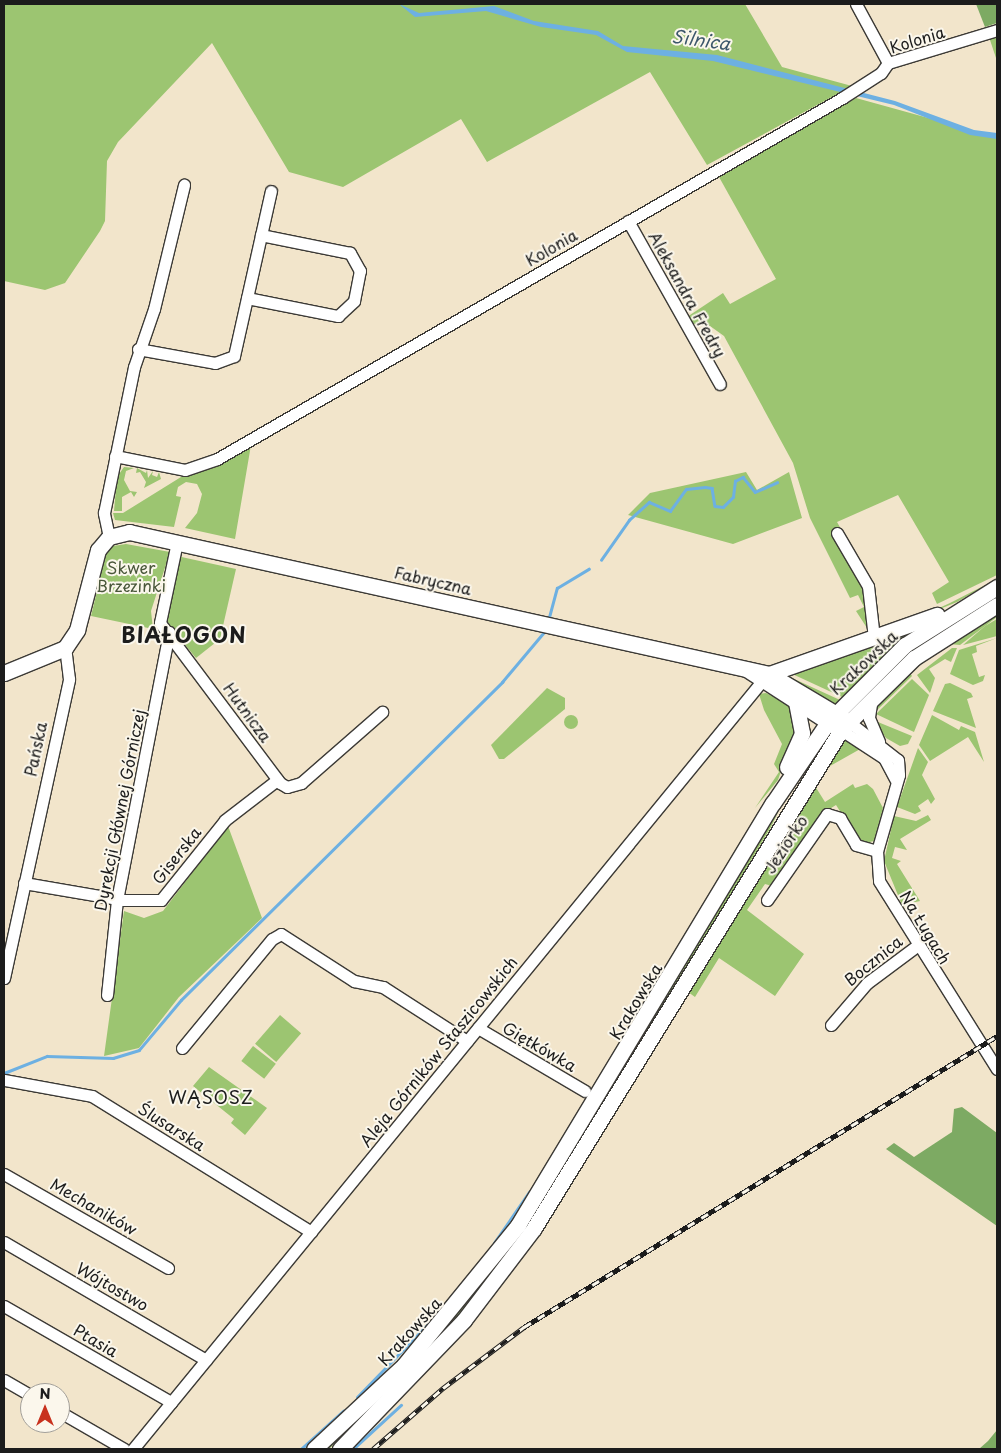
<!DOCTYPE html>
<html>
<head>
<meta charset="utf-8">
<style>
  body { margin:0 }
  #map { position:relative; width:1001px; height:1453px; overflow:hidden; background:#f2e5cb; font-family:"Playpen Sans",sans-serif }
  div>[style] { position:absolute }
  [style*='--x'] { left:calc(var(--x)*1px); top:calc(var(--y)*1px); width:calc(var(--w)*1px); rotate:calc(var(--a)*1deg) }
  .green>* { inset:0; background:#9cc571; transform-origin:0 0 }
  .round { border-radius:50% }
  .forest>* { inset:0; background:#7daa63 }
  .water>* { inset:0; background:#6db0e2 }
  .stream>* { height:2.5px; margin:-1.25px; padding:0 1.25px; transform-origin:1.25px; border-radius:1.25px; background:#6db0e2 }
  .roads { filter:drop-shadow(1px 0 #3c3a36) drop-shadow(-1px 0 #3c3a36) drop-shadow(0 1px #3c3a36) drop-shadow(0 -1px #3c3a36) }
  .minor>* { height:11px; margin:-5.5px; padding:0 5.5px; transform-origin:5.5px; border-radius:5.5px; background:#fff }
  .major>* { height:15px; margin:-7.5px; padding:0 7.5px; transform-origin:7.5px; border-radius:7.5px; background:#fff }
  .rail>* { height:4.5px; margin-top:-2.25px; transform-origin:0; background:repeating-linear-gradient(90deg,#fbf7ec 0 8px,#1c1c1c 0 16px); box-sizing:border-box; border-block:1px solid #1c1c1c }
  span { translate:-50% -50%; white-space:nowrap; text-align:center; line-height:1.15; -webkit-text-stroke:4px #fbf7ec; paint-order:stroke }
  .street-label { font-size:16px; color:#1c1c1c }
  .park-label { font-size:16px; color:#49573a }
  .water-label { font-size:18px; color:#3c576b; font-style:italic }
  .neighbourhood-label { font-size:18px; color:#1c1c1c; letter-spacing:1px }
  .district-label { font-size:21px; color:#1c1c1c; font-weight:700; letter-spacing:1px }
  .frame { position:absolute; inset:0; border:5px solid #1c1c1c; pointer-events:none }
  .north { position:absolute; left:20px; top:1383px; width:50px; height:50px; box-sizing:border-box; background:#fbf7ec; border:1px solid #a29f99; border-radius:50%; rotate:0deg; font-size:14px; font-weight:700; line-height:20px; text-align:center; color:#1c1c1c }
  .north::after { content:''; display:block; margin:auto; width:18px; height:22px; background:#c8321e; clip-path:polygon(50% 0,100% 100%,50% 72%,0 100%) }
</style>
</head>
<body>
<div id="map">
  <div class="green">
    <div style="clip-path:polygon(4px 4px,745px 4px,782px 67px,852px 86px,707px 165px,650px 72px,487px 162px,461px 119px,343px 187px,289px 172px,212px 43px,118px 142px,107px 161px,105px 221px,100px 231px,65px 283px,45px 290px,4px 281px)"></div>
    <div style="clip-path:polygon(997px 35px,997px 61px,989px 37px)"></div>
    <div style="clip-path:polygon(856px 98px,997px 137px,997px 575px,937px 604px,932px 593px,949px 582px,898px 495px,837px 522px,871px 582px,867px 628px,856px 611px,864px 607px,858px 595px,850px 598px,810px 518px,793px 463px,724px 336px,710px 326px,689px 323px,687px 317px,723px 293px,730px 304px,776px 279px,719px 177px)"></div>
    <div style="clip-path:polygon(251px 445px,235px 539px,185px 528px,197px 513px,202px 494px,197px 484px,186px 482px,178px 487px,176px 496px,181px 497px,174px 527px,115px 520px,113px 513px,123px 513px,181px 477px)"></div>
    <div style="clip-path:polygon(124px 467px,134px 468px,126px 471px,124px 480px,130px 491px,137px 492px,134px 497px,131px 492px,122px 497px,122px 511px,114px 511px,117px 477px)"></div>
    <div style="clip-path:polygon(137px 468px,146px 473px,147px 470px,148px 478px,153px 471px,152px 475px,157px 477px,159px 472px,161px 479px,144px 488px,146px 482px,140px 472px,136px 473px)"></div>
    <div style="clip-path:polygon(746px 472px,757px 490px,789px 472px,802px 518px,733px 544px,628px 515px,650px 493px)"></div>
    <div style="clip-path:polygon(126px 544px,170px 552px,151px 611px,153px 629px,91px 616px,106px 554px,113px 546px)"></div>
    <div style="clip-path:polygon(177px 556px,236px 569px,220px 639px,196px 658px,165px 621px)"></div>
    <div style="clip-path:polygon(997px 579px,957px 602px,913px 620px,950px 603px)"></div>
    <div style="clip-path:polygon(997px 611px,997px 617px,960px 645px,949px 644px)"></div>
    <div style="clip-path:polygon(997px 619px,997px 636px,963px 645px,985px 626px)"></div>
    <div style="clip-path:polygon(915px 630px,842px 697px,788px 672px)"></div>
    <div style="clip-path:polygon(997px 638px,976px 646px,977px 652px,972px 654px,979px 677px,985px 675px,983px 681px,973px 685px,950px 674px,959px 650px)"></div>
    <div style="clip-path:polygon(952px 648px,957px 648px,951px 662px,945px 659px,929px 669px,935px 678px,930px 693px,917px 675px)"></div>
    <div style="clip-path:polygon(910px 673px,912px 676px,872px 715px,887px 688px)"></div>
    <div style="clip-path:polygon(786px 674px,792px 678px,840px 700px,834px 706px,783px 675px)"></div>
    <div style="clip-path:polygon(912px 679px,929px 695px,914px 732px,876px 714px)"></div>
    <div style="clip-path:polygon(950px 683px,971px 693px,973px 697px,967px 699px,976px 728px,933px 711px,945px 684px)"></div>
    <div style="clip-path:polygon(547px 688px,565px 698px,565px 709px,504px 759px,499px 759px,491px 745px)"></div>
    <div style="clip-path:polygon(766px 693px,791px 705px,799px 719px,778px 780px,755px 808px,779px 772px,774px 764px,782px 744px,764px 710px,759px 694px)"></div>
    <div class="round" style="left:564px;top:715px;width:14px;height:14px"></div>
    <div style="clip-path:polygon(932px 715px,959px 730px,961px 726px,975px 732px,984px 762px,968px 737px,930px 761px,919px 745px)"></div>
    <div style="clip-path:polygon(873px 720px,912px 736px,908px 744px,900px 746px,886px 738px)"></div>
    <div style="clip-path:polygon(846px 740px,862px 748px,823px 770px,815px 786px,825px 802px,853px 784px,855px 788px,867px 784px,873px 789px,883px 808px,874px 841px,861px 844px,836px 805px,823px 813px,772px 886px,765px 884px,747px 910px,804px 954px,775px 996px,719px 958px,695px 997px,688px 992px,827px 756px)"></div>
    <div style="clip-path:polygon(918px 748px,928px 762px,922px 775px,935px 799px,931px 804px,928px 799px,918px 806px,921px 811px,915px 814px,897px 807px)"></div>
    <div style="clip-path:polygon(794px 779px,771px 827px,532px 1224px,458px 1320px,379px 1402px,329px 1449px,322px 1449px,444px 1326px,498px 1260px)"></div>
    <div style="clip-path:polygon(928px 815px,931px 820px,900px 839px,907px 850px,895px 847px,892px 858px,901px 861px,897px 864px,920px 901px,902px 905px,884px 861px,894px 816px,916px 821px)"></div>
    <div style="clip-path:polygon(228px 826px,262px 918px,179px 997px,139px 1048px,104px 1056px,124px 911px,144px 918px,163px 911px)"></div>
    <div style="left:280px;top:1015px;width:28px;height:38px;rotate:41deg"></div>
    <div style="left:253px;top:1046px;width:29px;height:19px;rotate:38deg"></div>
    <div style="clip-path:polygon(209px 1067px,267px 1108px,245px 1135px,231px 1123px,234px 1119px,193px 1086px)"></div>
  </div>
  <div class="forest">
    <div style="clip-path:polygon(976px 4px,997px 4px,997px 23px,985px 27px)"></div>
    <div style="clip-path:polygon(962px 1107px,997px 1133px,997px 1226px,886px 1149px,894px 1143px,914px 1157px,952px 1132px,954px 1109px)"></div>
    <div style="clip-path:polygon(997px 1430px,997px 1449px,979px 1449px,988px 1441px)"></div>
  </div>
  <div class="water">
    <div style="clip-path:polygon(399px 4px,419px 13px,494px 6px,534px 21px,598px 31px,623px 46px,717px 55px,895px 101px,974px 130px,997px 133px,997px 139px,970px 135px,894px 105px,713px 61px,627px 52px,596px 35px,541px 27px,486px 11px,415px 17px)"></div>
  </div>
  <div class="stream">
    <div style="--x:601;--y:560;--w:49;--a:-55"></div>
    <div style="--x:629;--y:520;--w:27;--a:-42"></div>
    <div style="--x:649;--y:502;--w:23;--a:23"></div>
    <div style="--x:670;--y:511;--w:27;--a:-54"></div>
    <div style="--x:686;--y:489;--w:19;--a:-6"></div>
    <div style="--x:705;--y:487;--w:7;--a:8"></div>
    <div style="--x:712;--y:488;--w:18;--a:81"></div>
    <div style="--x:715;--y:506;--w:8;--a:7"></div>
    <div style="--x:723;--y:507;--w:14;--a:-45"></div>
    <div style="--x:733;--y:497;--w:16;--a:-83"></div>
    <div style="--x:735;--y:481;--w:9;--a:-27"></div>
    <div style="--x:743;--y:477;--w:19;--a:51"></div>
    <div style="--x:755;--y:492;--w:24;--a:-24"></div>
    <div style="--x:548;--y:621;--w:34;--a:-75"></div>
    <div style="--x:557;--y:588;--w:37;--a:-31"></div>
    <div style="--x:4;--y:1073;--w:46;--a:-21.6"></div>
    <div style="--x:47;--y:1056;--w:66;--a:1.7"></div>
    <div style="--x:113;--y:1058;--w:27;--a:-17"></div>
    <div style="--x:139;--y:1050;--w:65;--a:-50"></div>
    <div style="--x:181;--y:1000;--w:452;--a:-44.7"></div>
    <div style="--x:502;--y:682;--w:67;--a:-49.9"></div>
    <div style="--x:494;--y:1243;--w:62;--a:-55.5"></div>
    <div style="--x:357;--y:1397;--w:103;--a:-45.8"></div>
    <div style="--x:301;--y:1449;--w:57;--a:-42.1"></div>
    <div style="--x:353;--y:1449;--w:65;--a:-42.5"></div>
  </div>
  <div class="roads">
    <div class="minor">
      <div style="--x:856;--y:4;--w:67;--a:61.5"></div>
      <div style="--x:888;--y:63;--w:114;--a:-16.8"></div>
      <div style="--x:628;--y:221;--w:187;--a:60.6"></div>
      <div style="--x:247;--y:298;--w:93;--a:11.2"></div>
      <div style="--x:338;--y:316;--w:22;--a:-43"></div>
      <div style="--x:354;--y:301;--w:31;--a:-79"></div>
      <div style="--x:360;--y:271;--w:21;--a:-119"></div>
      <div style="--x:350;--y:253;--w:91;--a:-168.6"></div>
      <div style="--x:138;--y:349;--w:78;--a:10.3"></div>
      <div style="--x:215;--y:363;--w:20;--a:-20"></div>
      <div style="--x:234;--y:356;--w:169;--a:-77.4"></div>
      <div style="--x:115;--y:456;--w:71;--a:11.3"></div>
      <div style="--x:185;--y:470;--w:34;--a:-19"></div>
      <div style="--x:217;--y:459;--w:722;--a:-30.01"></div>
      <div style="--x:842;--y:98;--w:46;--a:-32.7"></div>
      <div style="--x:881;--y:73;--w:12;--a:-55"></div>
      <div style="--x:837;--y:533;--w:61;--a:59.7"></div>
      <div style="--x:868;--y:586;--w:52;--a:83.4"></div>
      <div style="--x:109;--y:537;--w:25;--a:-102"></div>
      <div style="--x:104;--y:513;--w:149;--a:-78.4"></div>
      <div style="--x:134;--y:367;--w:61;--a:-71"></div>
      <div style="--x:154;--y:309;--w:128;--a:-76.4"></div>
      <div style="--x:177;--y:542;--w:83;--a:101.9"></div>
      <div style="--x:160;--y:623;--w:200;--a:53.1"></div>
      <div style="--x:280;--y:783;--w:8;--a:30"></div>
      <div style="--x:287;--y:787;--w:15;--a:-16"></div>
      <div style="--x:301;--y:783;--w:108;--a:-41.2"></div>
      <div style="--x:872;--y:698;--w:20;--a:99"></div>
      <div style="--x:869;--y:718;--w:26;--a:67"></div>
      <div style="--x:848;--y:721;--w:63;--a:38"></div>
      <div style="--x:898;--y:760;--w:15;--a:86"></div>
      <div style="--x:899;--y:775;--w:79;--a:106.1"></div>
      <div style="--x:877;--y:851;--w:30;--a:86"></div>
      <div style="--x:879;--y:881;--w:222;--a:57.9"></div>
      <div style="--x:841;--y:730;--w:51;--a:33.1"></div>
      <div style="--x:884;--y:758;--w:24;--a:62"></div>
      <div style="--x:24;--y:883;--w:100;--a:9.7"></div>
      <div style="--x:123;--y:900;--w:38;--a:0"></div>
      <div style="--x:161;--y:900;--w:102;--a:-51.3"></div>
      <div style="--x:225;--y:820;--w:66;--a:-37.6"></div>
      <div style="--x:767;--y:900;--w:105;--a:-55.1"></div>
      <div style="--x:827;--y:814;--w:14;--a:17"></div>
      <div style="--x:840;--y:818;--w:31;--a:59"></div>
      <div style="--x:856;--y:845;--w:22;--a:16"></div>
      <div style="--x:4;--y:978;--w:306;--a:-77.7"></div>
      <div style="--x:69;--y:679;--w:31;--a:-97"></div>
      <div style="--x:107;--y:995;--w:96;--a:-84"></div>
      <div style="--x:117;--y:900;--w:273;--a:-79"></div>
      <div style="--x:831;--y:1025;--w:55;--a:-49.4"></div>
      <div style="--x:867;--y:983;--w:64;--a:-36.7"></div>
      <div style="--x:478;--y:1028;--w:124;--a:30.5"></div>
      <div style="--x:182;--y:1048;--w:141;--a:-50.5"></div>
      <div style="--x:272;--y:939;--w:10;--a:-29"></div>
      <div style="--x:281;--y:934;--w:87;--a:32.8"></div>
      <div style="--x:354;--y:981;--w:30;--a:12"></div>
      <div style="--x:383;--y:987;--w:100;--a:32.7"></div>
      <div style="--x:4;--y:1080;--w:89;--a:10.3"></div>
      <div style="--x:92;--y:1096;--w:258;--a:31.8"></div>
      <div style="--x:4;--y:1174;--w:189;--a:29.8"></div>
      <div style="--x:4;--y:1242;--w:234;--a:30.3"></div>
      <div style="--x:4;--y:1306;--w:193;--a:29.9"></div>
      <div style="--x:4;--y:1380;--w:30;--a:30"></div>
      <div style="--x:60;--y:1412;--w:74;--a:30"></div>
      <div style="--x:133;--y:1449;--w:1001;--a:-50.68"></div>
    </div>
    <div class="major">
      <div style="--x:748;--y:670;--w:105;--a:32.9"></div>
      <div style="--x:4;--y:673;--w:66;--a:-22.3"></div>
      <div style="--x:65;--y:648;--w:22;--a:-56"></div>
      <div style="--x:77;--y:630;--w:83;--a:-75.3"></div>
      <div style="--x:98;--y:550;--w:17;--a:-50"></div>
      <div style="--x:109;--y:537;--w:21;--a:-14"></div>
      <div style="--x:129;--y:532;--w:656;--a:12.51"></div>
      <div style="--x:769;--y:674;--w:86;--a:30.7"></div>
      <div style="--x:769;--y:674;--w:178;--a:-19.4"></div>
      <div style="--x:787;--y:767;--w:37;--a:-66"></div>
      <div style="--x:802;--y:733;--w:31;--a:-101"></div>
      <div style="--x:314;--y:1449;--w:123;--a:-43"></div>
      <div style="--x:404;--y:1365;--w:181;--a:-50.8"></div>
      <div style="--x:518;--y:1225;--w:493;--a:-58.9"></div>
      <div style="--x:773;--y:803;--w:98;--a:-55.8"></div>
      <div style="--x:828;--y:722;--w:109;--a:-45"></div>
      <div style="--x:905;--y:645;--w:109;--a:-32.2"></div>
      <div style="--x:340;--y:1449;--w:179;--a:-46.1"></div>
      <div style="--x:464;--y:1320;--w:116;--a:-52.7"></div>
      <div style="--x:534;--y:1228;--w:585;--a:-58.35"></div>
      <div style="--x:841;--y:730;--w:103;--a:-44.6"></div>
      <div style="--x:914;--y:658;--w:98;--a:-32.6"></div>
    </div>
  </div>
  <div class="rail">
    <div style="--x:373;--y:1449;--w:93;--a:-41.1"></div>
    <div style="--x:443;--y:1388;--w:101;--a:-37"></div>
    <div style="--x:524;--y:1327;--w:555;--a:-31.6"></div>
  </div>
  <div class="street-label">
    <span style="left:917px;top:39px;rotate:-17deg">Kolonia</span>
    <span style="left:551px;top:247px;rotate:-30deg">Kolonia</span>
    <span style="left:688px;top:294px;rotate:61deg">Aleksandra Fredry</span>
    <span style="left:433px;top:580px;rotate:13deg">Fabryczna</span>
    <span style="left:863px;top:662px;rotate:-43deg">Krakowska</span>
    <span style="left:248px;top:712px;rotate:54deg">Hutnicza</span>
    <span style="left:35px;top:749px;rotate:-78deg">Pańska</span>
    <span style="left:119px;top:810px;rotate:-79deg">Dyrekcji Głównej Górniczej</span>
    <span style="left:785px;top:844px;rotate:-57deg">Jeziorko</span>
    <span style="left:176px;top:855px;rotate:-52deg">Giserska</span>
    <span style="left:926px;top:927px;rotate:59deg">Na Ługach</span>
    <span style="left:873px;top:960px;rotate:-39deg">Bocznica</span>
    <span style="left:635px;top:1001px;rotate:-59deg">Krakowska</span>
    <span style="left:540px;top:1046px;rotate:30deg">Giętkówka</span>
    <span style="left:438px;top:1051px;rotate:-51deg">Aleja Górników Staszicowskich</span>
    <span style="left:172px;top:1126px;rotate:32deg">Ślusarska</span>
    <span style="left:94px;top:1206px;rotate:30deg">Mechaników</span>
    <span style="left:113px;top:1286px;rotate:30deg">Wójtostwo</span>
    <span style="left:409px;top:1331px;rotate:-48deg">Krakowska</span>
    <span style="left:96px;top:1340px;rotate:30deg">Ptasia</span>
  </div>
  <div class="park-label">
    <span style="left:131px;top:576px">Skwer<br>Brzezinki</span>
  </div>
  <div class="water-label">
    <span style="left:701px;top:40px;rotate:8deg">Silnica</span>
  </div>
  <div class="neighbourhood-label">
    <span style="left:211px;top:1097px">WĄSOSZ</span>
  </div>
  <div class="district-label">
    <span style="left:184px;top:634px">BIAŁOGON</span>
  </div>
  <div class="frame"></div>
  <div class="north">N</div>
</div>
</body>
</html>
